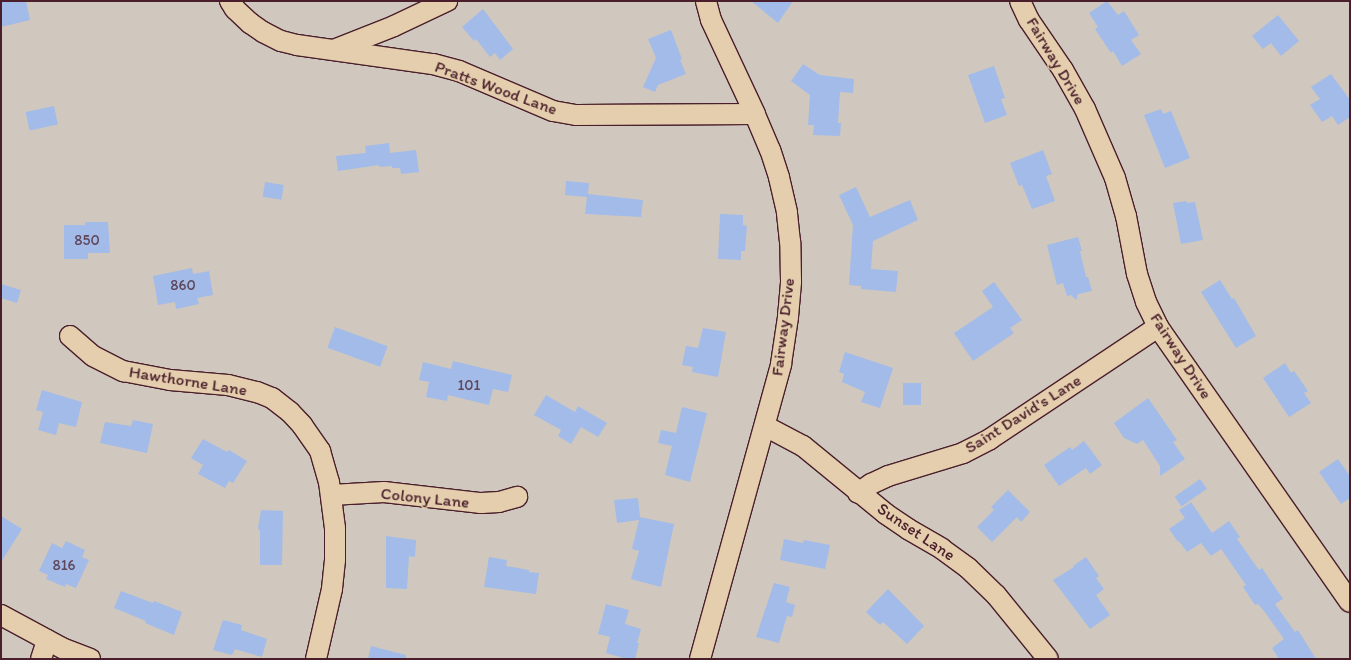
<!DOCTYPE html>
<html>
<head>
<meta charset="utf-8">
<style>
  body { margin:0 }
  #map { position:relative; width:1351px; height:660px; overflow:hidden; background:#d0c8bf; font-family:Itim,sans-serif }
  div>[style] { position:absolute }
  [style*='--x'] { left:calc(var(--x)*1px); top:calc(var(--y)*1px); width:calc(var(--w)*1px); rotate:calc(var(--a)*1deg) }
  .building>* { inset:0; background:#a2bbe8; transform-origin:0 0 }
  .roads { filter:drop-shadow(1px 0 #4a1f2b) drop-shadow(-1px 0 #4a1f2b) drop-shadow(0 1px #4a1f2b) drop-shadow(0 -1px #4a1f2b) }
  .minor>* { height:20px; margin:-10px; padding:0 10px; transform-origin:10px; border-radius:10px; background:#e4cead }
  span { translate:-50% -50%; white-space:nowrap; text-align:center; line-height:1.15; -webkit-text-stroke:3px #e4cead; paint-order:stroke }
  .number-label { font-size:15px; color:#60465a }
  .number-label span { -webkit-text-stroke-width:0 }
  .street-label { font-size:17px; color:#4a1f2b }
  .frame { position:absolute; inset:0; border:2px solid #4a1f2b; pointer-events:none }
</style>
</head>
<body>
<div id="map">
  <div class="building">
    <div style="clip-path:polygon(1px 1px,26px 1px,30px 20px,1px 27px)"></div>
    <div style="clip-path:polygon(751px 1px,793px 1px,778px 23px)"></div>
    <div style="clip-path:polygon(1107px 1px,1118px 15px,1124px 11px,1139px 35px,1131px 40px,1141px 54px,1122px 66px,1113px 51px,1111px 53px,1095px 29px,1098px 27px,1089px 13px)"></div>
    <div style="clip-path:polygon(483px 9px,513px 49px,500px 60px,495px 53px,490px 57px,476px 39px,474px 41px,462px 27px)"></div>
    <div style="clip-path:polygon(1278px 15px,1299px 41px,1281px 56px,1271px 43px,1263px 49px,1252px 36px)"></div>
    <div style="clip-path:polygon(671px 30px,682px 59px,680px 60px,686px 74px,658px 85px,655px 92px,643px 87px,656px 58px,648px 39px)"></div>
    <div style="clip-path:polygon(803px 64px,820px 75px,854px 79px,853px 93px,840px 92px,838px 123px,841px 123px,840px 136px,813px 135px,814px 125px,808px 125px,810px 95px,791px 81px)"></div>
    <div style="clip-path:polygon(994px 66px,1005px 98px,1001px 99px,1007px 115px,985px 123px,968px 75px)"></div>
    <div style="clip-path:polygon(1331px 74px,1350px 100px,1350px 117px,1338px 125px,1332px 116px,1322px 122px,1310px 105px,1320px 99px,1311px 87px)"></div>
    <div style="left:54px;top:106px;width:19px;height:29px;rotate:78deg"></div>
    <div style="clip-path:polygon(1161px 109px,1163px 114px,1171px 111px,1190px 158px,1165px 168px,1144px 115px)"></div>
    <div style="clip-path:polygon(389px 143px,390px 153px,416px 150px,419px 172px,401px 174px,400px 168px,392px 168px,392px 166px,379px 167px,379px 165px,338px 171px,336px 156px,366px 153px,365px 146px)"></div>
    <div style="clip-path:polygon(1043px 150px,1052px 174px,1046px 176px,1055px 201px,1032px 209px,1022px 185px,1019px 186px,1010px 163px)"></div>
    <div style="clip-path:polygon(566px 181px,589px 183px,588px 194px,643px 200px,641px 217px,585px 214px,587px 197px,565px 195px)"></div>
    <div style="left:265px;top:182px;width:19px;height:15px;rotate:9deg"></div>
    <div style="clip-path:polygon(856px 187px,870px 217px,910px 200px,918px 220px,873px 241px,871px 269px,898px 271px,896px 292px,861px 289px,861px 286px,849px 285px,853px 225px,839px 195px)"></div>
    <div style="clip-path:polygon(1186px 201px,1187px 203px,1195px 202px,1203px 240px,1181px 244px,1173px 203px)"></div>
    <div style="clip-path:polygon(720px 214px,743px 215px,743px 225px,747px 226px,745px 251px,741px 251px,741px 260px,718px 259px)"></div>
    <div style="clip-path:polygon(85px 222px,108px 222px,110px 253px,88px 253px,88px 259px,64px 259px,64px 225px,85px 225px)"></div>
    <div style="clip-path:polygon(1078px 237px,1082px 251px,1080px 251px,1086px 277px,1088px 277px,1092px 291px,1078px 294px,1076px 300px,1071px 295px,1067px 296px,1063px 283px,1057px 285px,1047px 245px)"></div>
    <div style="clip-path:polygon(192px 268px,193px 274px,209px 271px,213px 295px,197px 298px,199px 304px,176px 309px,175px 302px,158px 305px,153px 276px)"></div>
    <div style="clip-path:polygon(1220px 280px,1232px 299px,1234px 298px,1256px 336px,1236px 348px,1201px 292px)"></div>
    <div style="clip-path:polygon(994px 282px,1022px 320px,1010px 328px,1014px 333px,973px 361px,954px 333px,993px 307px,982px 291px)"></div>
    <div style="clip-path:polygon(1px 284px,21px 290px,17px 303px,1px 298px)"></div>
    <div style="left:335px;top:327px;width:56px;height:22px;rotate:20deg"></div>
    <div style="clip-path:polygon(703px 328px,726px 332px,718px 377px,692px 372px,693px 367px,682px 365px,686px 346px,698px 348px)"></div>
    <div style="clip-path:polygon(845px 352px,893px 368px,880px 408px,861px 402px,865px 392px,842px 382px,844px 374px,839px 372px)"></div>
    <div style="clip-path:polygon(453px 361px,512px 375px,508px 392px,493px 389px,489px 405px,448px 395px,447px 401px,426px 397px,429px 382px,419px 380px,423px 362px,451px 369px)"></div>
    <div style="clip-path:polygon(1285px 363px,1291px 373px,1294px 371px,1308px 391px,1304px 393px,1311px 403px,1289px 417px,1263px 378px)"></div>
    <div style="left:921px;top:383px;width:22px;height:18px;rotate:90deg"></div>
    <div style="clip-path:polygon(42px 390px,82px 402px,76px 427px,59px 423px,56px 435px,38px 430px,43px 412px,36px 410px)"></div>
    <div style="clip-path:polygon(546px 395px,575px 412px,578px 406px,607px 423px,598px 437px,581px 427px,571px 444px,558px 436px,561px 430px,534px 415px)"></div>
    <div style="clip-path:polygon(1148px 398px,1177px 440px,1173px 442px,1185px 459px,1160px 476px,1160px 466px,1143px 440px,1137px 444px,1124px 438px,1114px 423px)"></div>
    <div style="clip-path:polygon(682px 407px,707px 413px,690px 482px,665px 475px,672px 446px,658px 443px,661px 430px,676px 433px)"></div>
    <div style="clip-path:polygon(133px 420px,153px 424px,147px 453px,100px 443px,105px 422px,131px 426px)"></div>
    <div style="clip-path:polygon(203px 439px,227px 452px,229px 450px,247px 461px,233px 483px,229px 481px,225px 488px,198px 474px,203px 465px,191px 458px)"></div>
    <div style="clip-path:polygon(1084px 441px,1102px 465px,1090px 474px,1086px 468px,1059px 486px,1044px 465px,1070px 447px,1072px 450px)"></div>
    <div style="clip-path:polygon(1338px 459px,1350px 476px,1350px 498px,1341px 504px,1319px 472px)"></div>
    <div style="left:1200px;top:479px;width:12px;height:31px;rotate:55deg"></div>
    <div style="clip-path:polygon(1008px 490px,1030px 512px,1021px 522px,1017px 517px,992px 542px,977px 527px,994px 510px,991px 507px)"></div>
    <div style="clip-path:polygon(638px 498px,640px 517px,674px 524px,661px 587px,631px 579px,639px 551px,632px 549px,639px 520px,617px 523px,614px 500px)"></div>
    <div style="clip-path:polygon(1191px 502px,1212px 533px,1229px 521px,1240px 537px,1237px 539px,1259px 570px,1262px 568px,1283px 599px,1275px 604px,1295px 632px,1298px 630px,1316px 659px,1279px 659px,1272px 648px,1284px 639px,1264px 611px,1258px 604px,1255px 605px,1243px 587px,1246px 585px,1221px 549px,1211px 556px,1201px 543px,1187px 552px,1179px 541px,1178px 542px,1169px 529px,1185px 518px,1179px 510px)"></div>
    <div style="clip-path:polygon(261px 510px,283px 511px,282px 565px,260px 565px,260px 531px,258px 528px)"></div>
    <div style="clip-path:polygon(1px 516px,22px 529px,1px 562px)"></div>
    <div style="clip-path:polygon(386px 536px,416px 540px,415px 557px,409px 556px,407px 589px,386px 588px)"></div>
    <div style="clip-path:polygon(784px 539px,803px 543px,804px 540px,830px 545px,825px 569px,780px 560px)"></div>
    <div style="clip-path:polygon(66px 541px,85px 550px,82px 557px,89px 560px,76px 588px,66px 584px,65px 587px,46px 579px,48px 575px,39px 571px,52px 543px,62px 548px)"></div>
    <div style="clip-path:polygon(489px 557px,507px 560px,506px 566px,529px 570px,529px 572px,539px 573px,536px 594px,484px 587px)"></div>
    <div style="clip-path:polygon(1086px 557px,1099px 576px,1096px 578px,1104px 589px,1096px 595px,1110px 615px,1090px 629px,1053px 580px,1074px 567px,1073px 566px)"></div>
    <div style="clip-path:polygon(774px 583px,790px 587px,786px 602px,795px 605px,792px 617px,787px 616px,779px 643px,756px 637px)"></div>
    <div style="clip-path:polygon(888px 589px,924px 626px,907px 644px,883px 622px,880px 625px,866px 612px)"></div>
    <div style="clip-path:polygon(121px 591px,153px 603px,154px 601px,182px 612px,174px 635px,145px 623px,146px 621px,114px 608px)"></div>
    <div style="clip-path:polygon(606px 604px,629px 610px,625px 624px,641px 629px,637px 643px,639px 643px,635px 659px,627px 659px,606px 653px,610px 637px,598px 634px)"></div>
    <div style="clip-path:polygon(223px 620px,242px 625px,241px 630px,267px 639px,262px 657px,235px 649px,232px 655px,213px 650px)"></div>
    <div style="clip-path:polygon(371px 646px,406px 655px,406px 659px,368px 659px)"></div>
  </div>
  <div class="roads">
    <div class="minor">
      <div style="--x:230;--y:1;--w:9;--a:58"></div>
      <div style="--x:235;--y:9;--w:21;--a:43"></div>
      <div style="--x:250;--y:23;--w:16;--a:35"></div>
      <div style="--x:263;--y:32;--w:20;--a:27"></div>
      <div style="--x:281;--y:41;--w:16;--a:14"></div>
      <div style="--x:297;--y:45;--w:137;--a:8"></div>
      <div style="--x:433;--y:64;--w:27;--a:15"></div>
      <div style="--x:459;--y:71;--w:102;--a:23.1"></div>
      <div style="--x:553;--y:111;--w:23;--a:10"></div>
      <div style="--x:576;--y:115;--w:179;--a:-0.3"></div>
      <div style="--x:1020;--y:1;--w:21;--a:65"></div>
      <div style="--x:1029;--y:20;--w:60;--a:55.8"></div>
      <div style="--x:1063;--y:70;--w:45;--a:60.6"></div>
      <div style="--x:1085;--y:109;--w:75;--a:66.5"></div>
      <div style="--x:1115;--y:178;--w:40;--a:74"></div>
      <div style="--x:1126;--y:216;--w:59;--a:79.3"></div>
      <div style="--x:1137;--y:274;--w:29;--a:72"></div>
      <div style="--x:1146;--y:302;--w:28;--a:64"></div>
      <div style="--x:1158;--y:327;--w:335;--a:55.1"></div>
      <div style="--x:336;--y:49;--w:62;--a:-21.6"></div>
      <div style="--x:394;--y:26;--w:59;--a:-25.3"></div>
      <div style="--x:70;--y:336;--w:30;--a:41"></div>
      <div style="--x:93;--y:356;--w:34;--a:27"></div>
      <div style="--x:123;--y:371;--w:48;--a:10.8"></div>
      <div style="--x:170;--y:380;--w:58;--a:4.9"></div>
      <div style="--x:228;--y:385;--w:30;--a:14"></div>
      <div style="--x:257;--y:392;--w:16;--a:22"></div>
      <div style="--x:272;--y:398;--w:23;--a:38"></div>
      <div style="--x:290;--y:412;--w:18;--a:47"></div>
      <div style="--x:302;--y:425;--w:32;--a:55"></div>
      <div style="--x:320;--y:451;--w:32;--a:74"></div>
      <div style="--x:329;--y:482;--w:46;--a:82.6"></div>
      <div style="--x:335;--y:528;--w:32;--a:90"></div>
      <div style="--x:335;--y:560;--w:29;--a:96"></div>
      <div style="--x:332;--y:589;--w:72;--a:102.9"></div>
      <div style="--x:765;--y:426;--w:43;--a:27.8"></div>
      <div style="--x:803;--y:446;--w:107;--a:39.3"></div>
      <div style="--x:886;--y:514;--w:27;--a:34"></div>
      <div style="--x:908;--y:529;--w:39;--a:30"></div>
      <div style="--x:942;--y:549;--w:32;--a:36"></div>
      <div style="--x:968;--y:568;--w:39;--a:44"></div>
      <div style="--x:996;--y:595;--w:82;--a:50.9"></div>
      <div style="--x:858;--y:493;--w:16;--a:-35"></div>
      <div style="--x:871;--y:484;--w:19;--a:-25"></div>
      <div style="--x:888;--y:476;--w:78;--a:-17"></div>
      <div style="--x:963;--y:453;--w:30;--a:-27"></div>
      <div style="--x:990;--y:439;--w:202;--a:-33.7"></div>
      <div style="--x:331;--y:495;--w:53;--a:-3.2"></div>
      <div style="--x:384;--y:492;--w:98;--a:6.5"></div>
      <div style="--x:481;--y:503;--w:18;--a:-3"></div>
      <div style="--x:499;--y:502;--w:19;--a:-16"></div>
      <div style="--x:1;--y:615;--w:69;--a:28.4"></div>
      <div style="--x:62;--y:648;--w:30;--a:21"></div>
      <div style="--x:41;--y:659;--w:20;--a:-72"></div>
      <div style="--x:700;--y:659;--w:306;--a:-74.6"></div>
      <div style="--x:781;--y:364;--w:48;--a:-81.5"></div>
      <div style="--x:788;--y:317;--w:36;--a:-85"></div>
      <div style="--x:791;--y:281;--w:39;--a:-91"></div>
      <div style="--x:790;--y:242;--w:30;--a:-96"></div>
      <div style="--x:787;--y:212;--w:36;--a:-103"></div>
      <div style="--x:779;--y:177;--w:28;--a:-108"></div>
      <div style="--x:770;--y:150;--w:39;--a:-113"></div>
      <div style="--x:755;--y:114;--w:104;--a:-115.1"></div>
      <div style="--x:711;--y:20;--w:20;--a:-105"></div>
    </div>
  </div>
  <div class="number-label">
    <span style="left:87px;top:241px">850</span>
    <span style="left:183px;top:286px">860</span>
    <span style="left:469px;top:386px">101</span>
    <span style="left:64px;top:566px">816</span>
  </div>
  <div class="street-label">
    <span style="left:1056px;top:61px;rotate:59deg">Fairway Drive</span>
    <span style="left:496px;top:88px;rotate:20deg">Pratts Wood Lane</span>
    <span style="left:783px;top:327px;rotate:-83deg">Fairway Drive</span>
    <span style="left:1181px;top:356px;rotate:57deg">Fairway Drive</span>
    <span style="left:188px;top:381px;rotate:9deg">Hawthorne Lane</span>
    <span style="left:1023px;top:414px;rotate:-32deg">Saint David's Lane</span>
    <span style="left:425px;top:498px;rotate:6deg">Colony Lane</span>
    <span style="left:916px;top:532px;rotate:34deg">Sunset Lane</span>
  </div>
  <div class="frame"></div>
</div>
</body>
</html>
